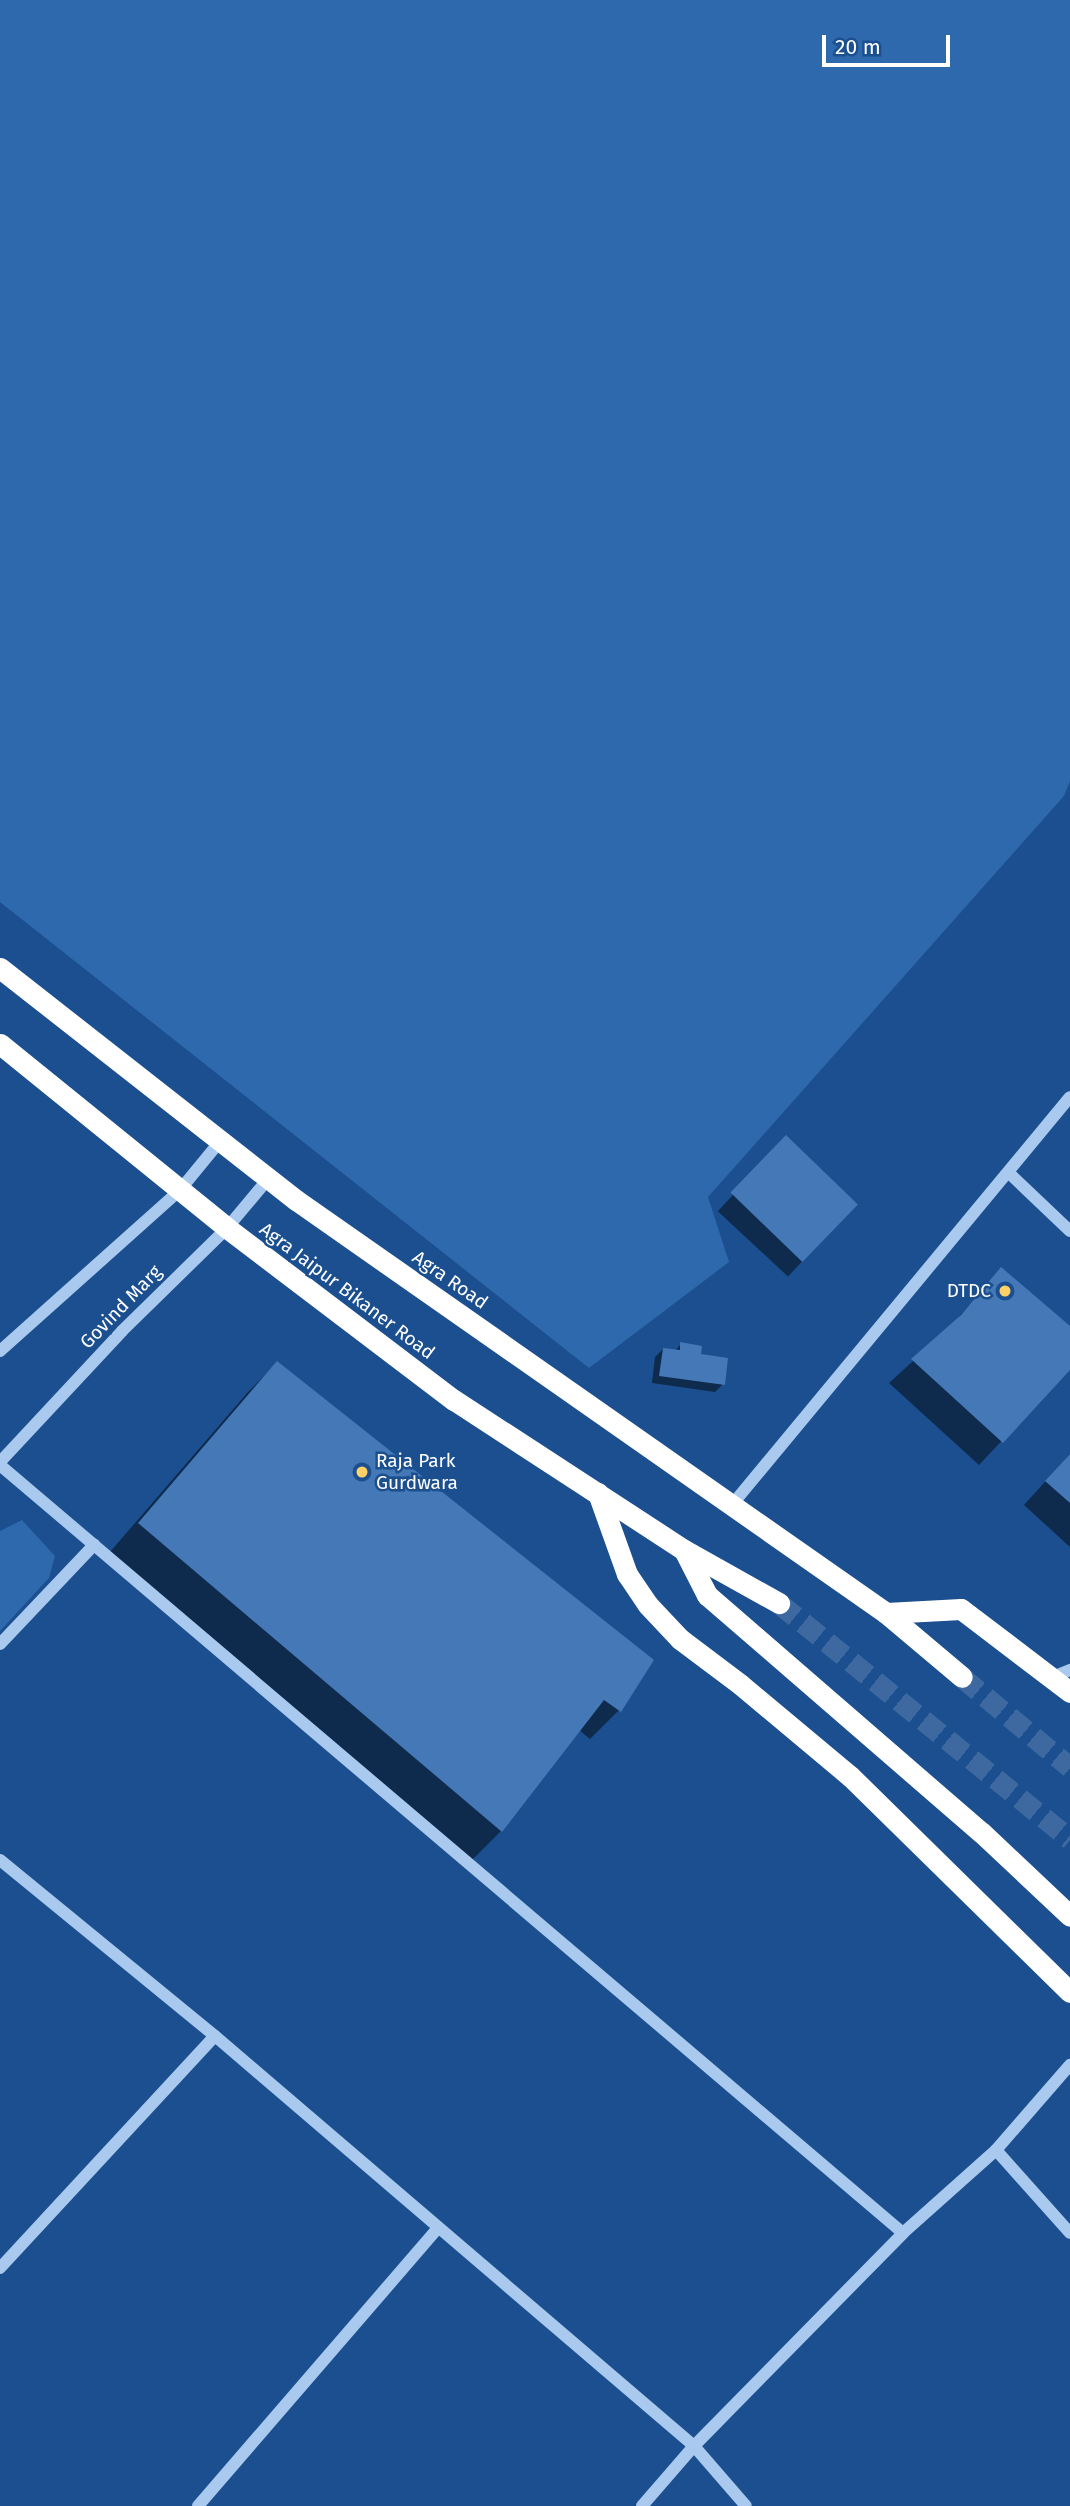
<!DOCTYPE html>
<html>
<head>
<meta charset="utf-8">
<style>
  body { margin:0 }
  #map { position:relative; width:1070px; height:2506px; overflow:hidden; background:#1b4f8f; font-family:"Fira Sans",sans-serif }
  div>[style] { position:absolute }
  [style*='--x'] { left:calc(var(--x)*1px); top:calc(var(--y)*1px); width:calc(var(--w)*1px); rotate:calc(var(--a)*1deg) }
  .green>* { inset:0; background:#2e69ad }
  .shadow>* { inset:0; background:#0007; transform-origin:0 0 }
  .building>* { inset:0; background:#4478b7; transform-origin:0 0 }
  .highway-tunnel>* { height:21px; margin-top:-10.5px; transform-origin:0; background:repeating-linear-gradient(90deg,#3d69a0 0 21px,transparent 0 31px) }
  .minor>* { height:12px; margin:-6px; padding:0 6px; transform-origin:6px; border-radius:6px; background:#a9c9ee }
  .highway>* { height:21px; margin:-10.5px; padding:0 10.5px; transform-origin:10.5px; border-radius:10.5px; background:#fff }
  .dots>* { width:19px; height:19px; translate:-50% -50%; box-sizing:border-box; border:4px solid #1b4f8f; border-radius:50% }
  span { translate:-50% -50%; white-space:nowrap; text-align:center; line-height:1.15; -webkit-text-stroke:5px #1b4f8f; paint-order:stroke }
  .street-label { font-size:19px; color:#fff }
  .poi-label { font-size:19px; color:#fff }
  .right { translate:-100% -50%; text-align:right }
  .left { translate:0 -50%; text-align:left }
  .scale { position:absolute; left:822px; top:35px; width:128px; height:32px; box-sizing:border-box; border:4px solid #fff; border-top:0; padding-left:9px; font-size:21px; line-height:24px; white-space:nowrap; color:#fff; -webkit-text-stroke:5px #1b4f8f; paint-order:stroke }
</style>
</head>
<body>
<div id="map">
  <div class="green">
    <div style="clip-path:polygon(0 0,1070px 0,1070px 781px,1064px 796px,708px 1197px,729px 1262px,589px 1368px,0 902px)"></div>
    <div style="clip-path:polygon(22px 1520px,55px 1556px,49px 1578px,0 1631px,0 1531px)"></div>
  </div>
  <div class="shadow">
    <div style="left:786px;top:1138px;width:96px;height:100px;rotate:43deg"></div>
    <div style="clip-path:polygon(1001px 1270px,1070px 1329px,1070px 1368px,979px 1465px,889px 1383px,947px 1330px)"></div>
    <div style="clip-path:polygon(681px 1344px,699px 1355px,723px 1384px,715px 1392px,652px 1383px,655px 1357px,663px 1349px,675px 1351px)"></div>
    <div style="clip-path:polygon(277px 1363px,619px 1710px,590px 1739px,579px 1730px,501px 1831px,472px 1860px,110px 1552px,248px 1392px)"></div>
    <div style="clip-path:polygon(1070px 1454px,1070px 1547px,1024px 1505px)"></div>
  </div>
  <div class="building">
    <div style="left:786px;top:1135px;width:100px;height:80px;rotate:44deg"></div>
    <div style="clip-path:polygon(1001px 1267px,1070px 1326px,1070px 1370px,1003px 1443px,911px 1359px,961px 1315px)"></div>
    <div style="clip-path:polygon(680px 1342px,702px 1346px,701px 1354px,728px 1358px,725px 1385px,659px 1376px,663px 1348px,680px 1350px)"></div>
    <div style="clip-path:polygon(277px 1361px,654px 1660px,621px 1712px,604px 1700px,502px 1832px,138px 1523px)"></div>
    <div style="clip-path:polygon(1070px 1454px,1070px 1503px,1045px 1481px)"></div>
  </div>
  <div class="highway-tunnel">
    <div style="--x:779;--y:1603;--w:375;--a:39"></div>
    <div style="--x:962;--y:1677;--w:141;--a:39.8"></div>
  </div>
  <div class="minor">
    <div style="--x:1009;--y:1173;--w:84;--a:43.6"></div>
    <div style="--x:0;--y:1351;--w:241;--a:-41.8"></div>
    <div style="--x:180;--y:1190;--w:65;--a:-50.6"></div>
    <div style="--x:0;--y:1462;--w:179;--a:-47"></div>
    <div style="--x:122;--y:1331;--w:147;--a:-44.4"></div>
    <div style="--x:227;--y:1228;--w:65;--a:-50"></div>
    <div style="--x:0;--y:1465;--w:1185;--a:40.38"></div>
    <div style="--x:731;--y:1506;--w:531;--a:-50.35"></div>
    <div style="--x:0;--y:1644;--w:137;--a:-46.5"></div>
    <div style="--x:1050;--y:1678;--w:22;--a:-22"></div>
    <div style="--x:0;--y:1860;--w:278;--a:39.3"></div>
    <div style="--x:215;--y:2036;--w:631;--a:40.56"></div>
    <div style="--x:694;--y:2446;--w:79;--a:49.1"></div>
    <div style="--x:996;--y:2150;--w:111;--a:48.3"></div>
    <div style="--x:0;--y:2268;--w:316;--a:-47.2"></div>
    <div style="--x:198;--y:2506;--w:367;--a:-49.2"></div>
    <div style="--x:642;--y:2506;--w:79;--a:-49.1"></div>
    <div style="--x:694;--y:2446;--w:298;--a:-45.5"></div>
    <div style="--x:903;--y:2233;--w:125;--a:-41.7"></div>
    <div style="--x:996;--y:2150;--w:113;--a:-49"></div>
  </div>
  <div class="highway">
    <div style="--x:0;--y:968;--w:376;--a:38.1"></div>
    <div style="--x:296;--y:1200;--w:720;--a:34.99"></div>
    <div style="--x:886;--y:1613;--w:99;--a:40.1"></div>
    <div style="--x:0;--y:1044;--w:292;--a:39"></div>
    <div style="--x:227;--y:1228;--w:285;--a:37.2"></div>
    <div style="--x:454;--y:1400;--w:275;--a:33.1"></div>
    <div style="--x:684;--y:1550;--w:109;--a:29.2"></div>
    <div style="--x:598;--y:1493;--w:86;--a:70.3"></div>
    <div style="--x:627;--y:1574;--w:37;--a:56"></div>
    <div style="--x:648;--y:1605;--w:47;--a:46.7"></div>
    <div style="--x:680;--y:1639;--w:76;--a:37"></div>
    <div style="--x:741;--y:1685;--w:142;--a:39.9"></div>
    <div style="--x:850;--y:1776;--w:308;--a:44.5"></div>
    <div style="--x:684;--y:1550;--w:51;--a:62.9"></div>
    <div style="--x:707;--y:1595;--w:362;--a:40.9"></div>
    <div style="--x:981;--y:1832;--w:122;--a:43.3"></div>
    <div style="--x:886;--y:1613;--w:75;--a:-3.1"></div>
    <div style="--x:961;--y:1609;--w:137;--a:37.3"></div>
  </div>
  <div class="dots">
    <div style="left:1005px;top:1291px;background:#ffd166"></div>
    <div style="left:362px;top:1472px;background:#ffd166"></div>
  </div>
  <div class="street-label">
    <span style="left:450px;top:1280px;rotate:35deg">Agra Road</span>
    <span style="left:347px;top:1291px;rotate:37deg">Agra Jaipur Bikaner Road</span>
    <span style="left:121px;top:1307px;rotate:-46deg">Govind Marg</span>
  </div>
  <div class="poi-label">
    <span class="right" style="left:991px;top:1291px">DTDC</span>
    <span class="left" style="left:376px;top:1472px">Raja Park<br>Gurdwara</span>
  </div>
  <div class="scale">20 m</div>
</div>
</body>
</html>
